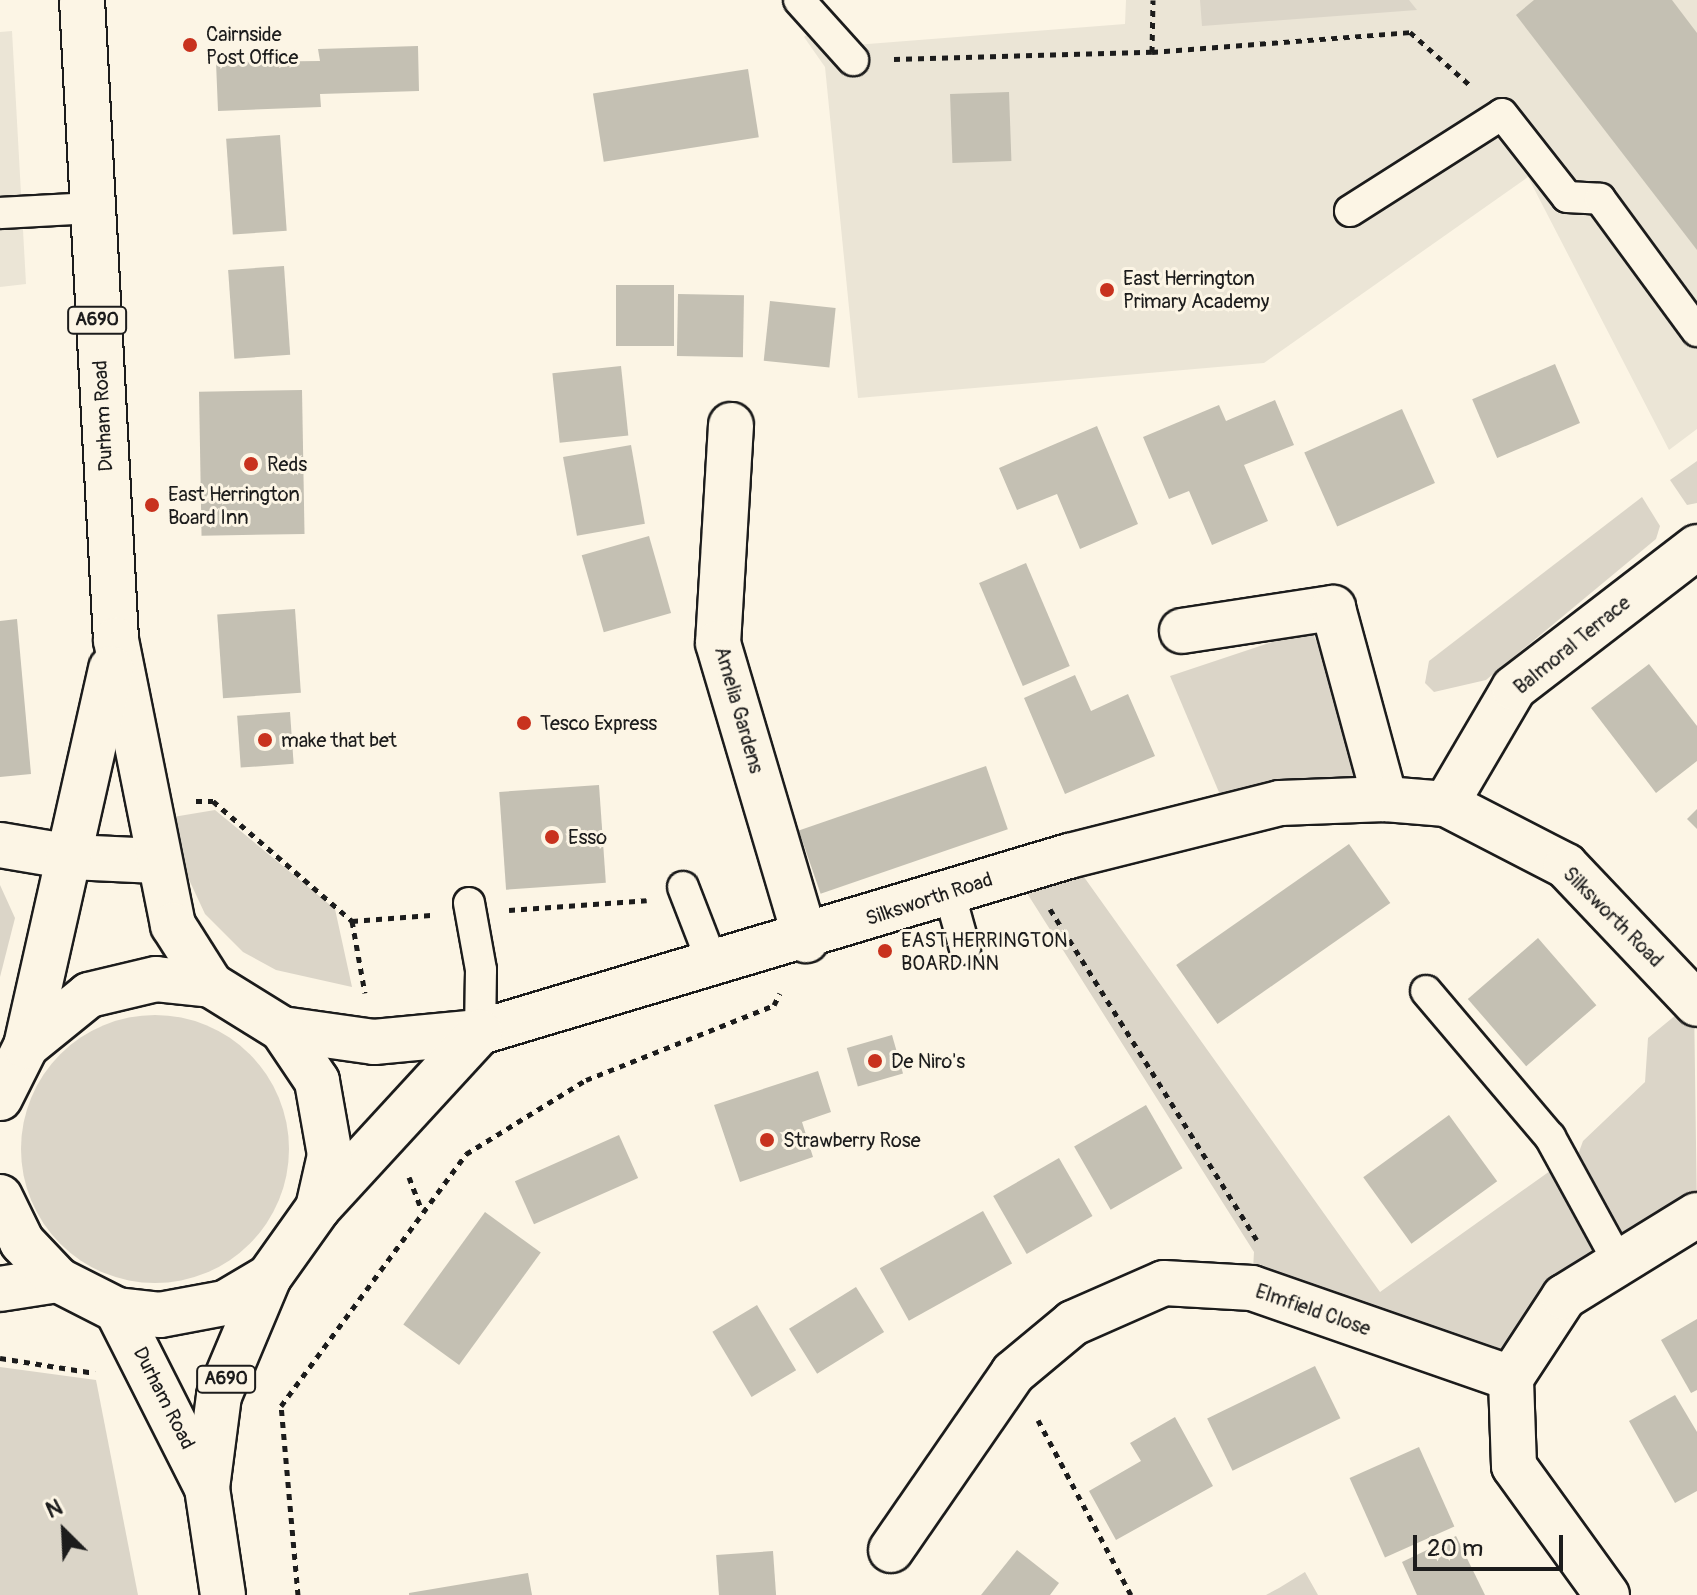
<!DOCTYPE html>
<html>
<head>
<meta charset="utf-8">
<style>
  body { margin:0 }
  #map { position:relative; width:1697px; height:1595px; overflow:hidden; background:#fcf5e5; font-family:Pangolin,sans-serif }
  div>[style] { position:absolute }
  [style*='--x'] { left:calc(var(--x)*1px); top:calc(var(--y)*1px); width:calc(var(--w)*1px); rotate:calc(var(--a)*1deg) }
  .built>* { inset:0; background:#ebe5d6 }
  .green>* { inset:0; background:#dbd5c8 }
  .round { border-radius:50% }
  .building>* { inset:0; background:#c4c0b3; transform-origin:0 0 }
  .path>* { height:5px; margin-top:-2.5px; transform-origin:0; background:repeating-linear-gradient(90deg,#1c1c1c 0 6px,transparent 0 12px) }
  .roads { filter:drop-shadow(2px 0 #1c1c1c) drop-shadow(-2px 0 #1c1c1c) drop-shadow(0 2px #1c1c1c) drop-shadow(0 -2px #1c1c1c) }
  .lane>* { height:30px; margin:-15px; padding:0 15px; transform-origin:15px; border-radius:15px; background:#fcf5e5 }
  .street>* { height:44px; margin:-22px; padding:0 22px; transform-origin:22px; border-radius:22px; background:#fcf5e5 }
  .secondary>* { height:44px; margin:-22px; padding:0 22px; transform-origin:22px; border-radius:22px; background:#fcf5e5 }
  .highway>* { height:44px; margin:-22px; padding:0 22px; transform-origin:22px; border-radius:22px; background:#fcf5e5 }
  .dots>* { width:22px; height:22px; translate:-50% -50%; box-sizing:border-box; border:4px solid #fcf5e5; border-radius:50% }
  span { translate:-50% -50%; white-space:nowrap; text-align:center; line-height:1.15; -webkit-text-stroke:6px #fcf5e5; paint-order:stroke }
  .shield-label span { padding:2px 6px; background:#fcf5e5; border:2px solid; border-radius:6px; -webkit-text-stroke-width:0 }
  .shield-label { font-size:18px; color:#1c1c1c; font-weight:700 }
  .poi-label { font-size:20px; color:#1c1c1c }
  .left { translate:0 -50%; text-align:left }
  .street-label { font-size:20px; color:#1c1c1c }
  .north { position:absolute; left:24px; top:1491px; width:80px; height:80px; -webkit-text-stroke:6px #fcf5e5; paint-order:stroke; rotate:336deg; font-size:22px; font-weight:700; line-height:32px; text-align:center; color:#1c1c1c }
  .north::after { content:''; display:block; margin:auto; width:28px; height:36px; background:#1c1c1c; clip-path:polygon(50% 0,100% 100%,50% 72%,0 100%) }
  .scale { position:absolute; left:1413px; top:1535px; width:150px; height:36px; box-sizing:border-box; border:4px solid #1c1c1c; border-top:0; padding-left:10px; font-size:24px; line-height:28px; white-space:nowrap; color:#1c1c1c; -webkit-text-stroke:6px #fcf5e5; paint-order:stroke }
</style>
</head>
<body>
<div id="map">
  <div class="built">
    <div style="clip-path:polygon(1126px 0,1697px 0,1697px 429px,1669px 450px,1528px 177px,1264px 363px,858px 398px,825px 67px,804px 37px,819px 25px,855px 45px,1125px 24px)"></div>
    <div style="clip-path:polygon(12px 31px,26px 284px,0 287px,0 32px)"></div>
  </div>
  <div class="green">
    <div style="clip-path:polygon(1200px 0,1409px 0,1417px 10px,1202px 26px)"></div>
    <div style="clip-path:polygon(1697px 461px,1697px 503px,1687px 505px,1670px 480px)"></div>
    <div style="clip-path:polygon(1642px 497px,1660px 526px,1656px 539px,1486px 680px,1434px 692px,1425px 683px,1429px 661px)"></div>
    <div style="clip-path:polygon(1311px 629px,1385px 799px,1229px 816px,1170px 676px)"></div>
    <div style="clip-path:polygon(215px 810px,335px 909px,352px 987px,276px 970px,243px 952px,205px 914px,185px 871px,173px 817px)"></div>
    <div style="clip-path:polygon(1069px 856px,1380px 1292px,1550px 1171px,1572px 1171px,1583px 1141px,1645px 1082px,1648px 1038px,1694px 1000px,1697px 1215px,1620px 1265px,1511px 1378px,1252px 1288px,1254px 1252px,1013px 871px)"></div>
    <div style="clip-path:polygon(0 885px,15px 918px,0 977px)"></div>
    <div class="round" style="left:21px;top:1015px;width:268px;height:268px"></div>
    <div style="clip-path:polygon(0 1367px,96px 1380px,138px 1595px,0 1595px)"></div>
    <div style="clip-path:polygon(1305px 1572px,1318px 1595px,1266px 1595px,1279px 1588px)"></div>
  </div>
  <div class="building">
    <div style="clip-path:polygon(1534px 0,1672px 0,1697px 33px,1697px 250px,1516px 15px)"></div>
    <div style="clip-path:polygon(418px 46px,419px 91px,320px 94px,321px 107px,218px 111px,216px 62px,320px 61px,318px 49px)"></div>
    <div style="left:748px;top:69px;width:69px;height:157px;rotate:81deg"></div>
    <div style="left:1009px;top:92px;width:69px;height:59px;rotate:88deg"></div>
    <div style="left:280px;top:135px;width:96px;height:54px;rotate:86deg"></div>
    <div style="left:284px;top:266px;width:89px;height:56px;rotate:86deg"></div>
    <div style="left:616px;top:285px;width:58px;height:61px"></div>
    <div style="left:678px;top:294px;width:66px;height:62px;rotate:1deg"></div>
    <div style="left:770px;top:301px;width:66px;height:60px;rotate:6deg"></div>
    <div style="left:1555px;top:364px;width:64px;height:90px;rotate:67deg"></div>
    <div style="left:621px;top:366px;width:70px;height:69px;rotate:84deg"></div>
    <div style="left:302px;top:390px;width:144px;height:103px;rotate:89deg"></div>
    <div style="clip-path:polygon(1275px 400px,1294px 445px,1244px 465px,1268px 521px,1212px 545px,1189px 491px,1169px 499px,1143px 437px,1219px 405px,1226px 421px)"></div>
    <div style="left:1402px;top:409px;width:81px;height:107px;rotate:66deg"></div>
    <div style="clip-path:polygon(1097px 426px,1138px 524px,1080px 549px,1057px 494px,1017px 510px,999px 468px)"></div>
    <div style="left:631px;top:445px;width:80px;height:69px;rotate:80deg"></div>
    <div style="left:649px;top:536px;width:80px;height:70px;rotate:74deg"></div>
    <div style="left:1026px;top:563px;width:112px;height:51px;rotate:67deg"></div>
    <div style="left:295px;top:609px;width:84px;height:78px;rotate:86deg"></div>
    <div style="clip-path:polygon(17px 619px,31px 774px,0 777px,0 621px)"></div>
    <div style="clip-path:polygon(1649px 664px,1697px 726px,1697px 761px,1656px 793px,1591px 708px)"></div>
    <div style="clip-path:polygon(1075px 675px,1091px 711px,1128px 694px,1155px 756px,1065px 794px,1024px 698px)"></div>
    <div style="left:290px;top:712px;width:52px;height:53px;rotate:86deg"></div>
    <div style="left:986px;top:766px;width:67px;height:198px;rotate:71deg"></div>
    <div style="left:599px;top:785px;width:98px;height:100px;rotate:86deg"></div>
    <div style="clip-path:polygon(1697px 809px,1697px 829px,1687px 819px)"></div>
    <div style="left:1349px;top:844px;width:72px;height:211px;rotate:55deg"></div>
    <div style="left:1538px;top:938px;width:89px;height:93px;rotate:49deg"></div>
    <div style="left:892px;top:1035px;width:40px;height:47px;rotate:74deg"></div>
    <div style="clip-path:polygon(818px 1071px,831px 1112px,802px 1122px,813px 1157px,740px 1182px,714px 1105px)"></div>
    <div style="left:1146px;top:1105px;width:73px;height:83px;rotate:60deg"></div>
    <div style="left:1449px;top:1115px;width:82px;height:106px;rotate:54deg"></div>
    <div style="left:619px;top:1135px;width:47px;height:114px;rotate:66deg"></div>
    <div style="left:1059px;top:1158px;width:67px;height:76px;rotate:60deg"></div>
    <div style="left:983px;top:1211px;width:60px;height:118px;rotate:61deg"></div>
    <div style="left:485px;top:1212px;width:69px;height:139px;rotate:36deg"></div>
    <div style="left:856px;top:1287px;width:53px;height:79px;rotate:58deg"></div>
    <div style="left:757px;top:1305px;width:76px;height:52px;rotate:59deg"></div>
    <div style="clip-path:polygon(1697px 1319px,1697px 1390px,1691px 1393px,1661px 1340px)"></div>
    <div style="left:1315px;top:1366px;width:58px;height:120px;rotate:64deg"></div>
    <div style="clip-path:polygon(1675px 1395px,1697px 1432px,1697px 1491px,1675px 1503px,1629px 1421px)"></div>
    <div style="clip-path:polygon(1175px 1417px,1213px 1486px,1116px 1540px,1089px 1491px,1141px 1461px,1130px 1443px)"></div>
    <div style="left:1419px;top:1447px;width:87px;height:76px;rotate:66deg"></div>
    <div style="clip-path:polygon(1456px 1536px,1485px 1595px,1417px 1595px,1402px 1562px)"></div>
    <div style="clip-path:polygon(1017px 1550px,1059px 1583px,1050px 1595px,981px 1595px)"></div>
    <div style="left:773px;top:1551px;width:44px;height:57px;rotate:86deg"></div>
    <div style="clip-path:polygon(528px 1573px,532px 1595px,409px 1595px,409px 1593px)"></div>
  </div>
  <div class="path">
    <div style="--x:1152;--y:52;--w:259;--a:-4.4"></div>
    <div style="--x:1410;--y:32;--w:80;--a:41.5"></div>
    <div style="--x:894;--y:59;--w:258;--a:-1.6"></div>
    <div style="--x:1152;--y:52;--w:52;--a:-88.9"></div>
    <div style="--x:196;--y:801;--w:17;--a:0"></div>
    <div style="--x:213;--y:801;--w:184;--a:40.8"></div>
    <div style="--x:352;--y:921;--w:73;--a:79.8"></div>
    <div style="--x:1050;--y:909;--w:390;--a:58"></div>
    <div style="--x:509;--y:910;--w:138;--a:-4.1"></div>
    <div style="--x:352;--y:921;--w:79;--a:-4.3"></div>
    <div style="--x:409;--y:1177;--w:34;--a:69"></div>
    <div style="--x:0;--y:1358;--w:96;--a:9"></div>
    <div style="--x:1038;--y:1420;--w:198;--a:62"></div>
    <div style="--x:298;--y:1595;--w:190;--a:-95.1"></div>
    <div style="--x:281;--y:1406;--w:313;--a:-53.7"></div>
    <div style="--x:466;--y:1154;--w:141;--a:-31.7"></div>
    <div style="--x:586;--y:1080;--w:202;--a:-21.7"></div>
    <div style="--x:774;--y:1005;--w:13;--a:-63"></div>
  </div>
  <div class="roads">
    <div class="lane">
      <div style="--x:799;--y:0;--w:81;--a:48"></div>
      <div style="--x:1350;--y:211;--w:180;--a:-32.5"></div>
      <div style="--x:1502;--y:114;--w:105;--a:51.9"></div>
      <div style="--x:1567;--y:197;--w:33;--a:3"></div>
      <div style="--x:1600;--y:199;--w:164;--a:53.7"></div>
      <div style="--x:0;--y:213;--w:91;--a:-3.1"></div>
      <div style="--x:683;--y:887;--w:86;--a:68.8"></div>
      <div style="--x:949;--y:892;--w:59;--a:74.3"></div>
      <div style="--x:469;--y:903;--w:68;--a:79.8"></div>
      <div style="--x:481;--y:970;--w:62;--a:90.9"></div>
      <div style="--x:1426;--y:991;--w:192;--a:49.7"></div>
      <div style="--x:1550;--y:1137;--w:146;--a:61.3"></div>
    </div>
    <div class="street">
      <div style="--x:731;--y:425;--w:218;--a:93.4"></div>
      <div style="--x:718;--y:643;--w:310;--a:73.5"></div>
      <div style="--x:1182;--y:631;--w:153;--a:-8.7"></div>
      <div style="--x:1333;--y:608;--w:198;--a:74.8"></div>
      <div style="--x:1446;--y:804;--w:134;--a:-59.6"></div>
      <div style="--x:1514;--y:688;--w:231;--a:-37.6"></div>
      <div style="--x:71;--y:857;--w:86;--a:2.7"></div>
      <div style="--x:891;--y:1550;--w:215;--a:-55.4"></div>
      <div style="--x:1013;--y:1373;--w:78;--a:-39.8"></div>
      <div style="--x:1073;--y:1323;--w:99;--a:-23.7"></div>
      <div style="--x:1164;--y:1283;--w:88;--a:3.3"></div>
      <div style="--x:1252;--y:1288;--w:274;--a:19.2"></div>
      <div style="--x:1607;--y:1595;--w:159;--a:-125.8"></div>
      <div style="--x:1514;--y:1466;--w:88;--a:-92"></div>
      <div style="--x:1511;--y:1378;--w:97;--a:-56.8"></div>
      <div style="--x:1564;--y:1297;--w:156;--a:-31.7"></div>
    </div>
    <div class="secondary">
      <div style="--x:0;--y:845;--w:72;--a:9.6"></div>
      <div style="--x:282;--y:1029;--w:93;--a:8"></div>
      <div style="--x:374;--y:1042;--w:106;--a:-5.4"></div>
      <div style="--x:480;--y:1032;--w:615;--a:-16.64"></div>
      <div style="--x:1069;--y:856;--w:218;--a:-14.1"></div>
      <div style="--x:1280;--y:803;--w:105;--a:-2.2"></div>
      <div style="--x:1385;--y:799;--w:61;--a:4.7"></div>
      <div style="--x:1446;--y:804;--w:135;--a:27.3"></div>
      <div style="--x:1566;--y:866;--w:190;--a:46.5"></div>
      <div style="--x:318;--y:1208;--w:239;--a:-47.4"></div>
      <div style="--x:0;--y:1289;--w:59;--a:-8.8"></div>
    </div>
    <div class="highway">
      <div style="--x:82;--y:0;--w:641;--a:86.96"></div>
      <div style="--x:116;--y:640;--w:291;--a:78.7"></div>
      <div style="--x:173;--y:925;--w:71;--a:57.7"></div>
      <div style="--x:0;--y:1098;--w:58;--a:-63.4"></div>
      <div style="--x:26;--y:1046;--w:387;--a:-77.3"></div>
      <div style="--x:0;--y:1197;--w:50;--a:63.9"></div>
      <div style="--x:22;--y:1242;--w:52;--a:46.5"></div>
      <div style="--x:58;--y:1280;--w:66;--a:27"></div>
      <div style="--x:117;--y:1310;--w:43;--a:6.6"></div>
      <div style="--x:160;--y:1315;--w:66;--a:-10.5"></div>
      <div style="--x:225;--y:1303;--w:51;--a:-30.6"></div>
      <div style="--x:269;--y:1277;--w:85;--a:-54.6"></div>
      <div style="--x:318;--y:1208;--w:54;--a:-77.2"></div>
      <div style="--x:330;--y:1155;--w:75;--a:-100"></div>
      <div style="--x:317;--y:1081;--w:63;--a:-123.9"></div>
      <div style="--x:282;--y:1029;--w:84;--a:-148.2"></div>
      <div style="--x:211;--y:985;--w:55;--a:-173.8"></div>
      <div style="--x:156;--y:979;--w:69;--a:166.6"></div>
      <div style="--x:89;--y:995;--w:81;--a:141"></div>
      <div style="--x:117;--y:1310;--w:199;--a:63.2"></div>
      <div style="--x:223;--y:1595;--w:108;--a:-98.5"></div>
      <div style="--x:207;--y:1488;--w:93;--a:-82.6"></div>
      <div style="--x:219;--y:1396;--w:129;--a:-67.2"></div>
    </div>
  </div>
  <div class="dots">
    <div style="left:190px;top:45px;background:#c8321e"></div>
    <div style="left:1107px;top:290px;background:#c8321e"></div>
    <div style="left:251px;top:464px;background:#c8321e"></div>
    <div style="left:152px;top:505px;background:#c8321e"></div>
    <div style="left:524px;top:723px;background:#c8321e"></div>
    <div style="left:265px;top:740px;background:#c8321e"></div>
    <div style="left:552px;top:837px;background:#c8321e"></div>
    <div style="left:885px;top:951px;background:#c8321e"></div>
    <div style="left:875px;top:1061px;background:#c8321e"></div>
    <div style="left:767px;top:1140px;background:#c8321e"></div>
  </div>
  <div class="shield-label">
    <span style="left:97px;top:320px">A690</span>
    <span style="left:226px;top:1379px">A690</span>
  </div>
  <div class="poi-label">
    <span class="left" style="left:206px;top:46px">Cairnside<br>Post Office</span>
    <span class="left" style="left:1123px;top:290px">East Herrington<br>Primary Academy</span>
    <span class="left" style="left:267px;top:464px">Reds</span>
    <span class="left" style="left:168px;top:506px">East Herrington<br>Board Inn</span>
    <span class="left" style="left:540px;top:723px">Tesco Express</span>
    <span class="left" style="left:281px;top:740px">make that bet</span>
    <span class="left" style="left:568px;top:837px">Esso</span>
    <span class="left" style="left:901px;top:952px">EAST HERRINGTON<br>BOARD INN</span>
    <span class="left" style="left:891px;top:1061px">De Niro's</span>
    <span class="left" style="left:783px;top:1140px">Strawberry Rose</span>
  </div>
  <div class="street-label">
    <span style="left:103px;top:416px;rotate:-93deg">Durham Road</span>
    <span style="left:1572px;top:645px;rotate:-39deg">Balmoral Terrace</span>
    <span style="left:739px;top:710px;rotate:74deg">Amelia Gardens</span>
    <span style="left:929px;top:899px;rotate:-18deg">Silksworth Road</span>
    <span style="left:1613px;top:917px;rotate:45deg">Silksworth Road</span>
    <span style="left:1313px;top:1310px;rotate:19deg">Elmfield Close</span>
    <span style="left:164px;top:1398px;rotate:63deg">Durham Road</span>
  </div>
  <div class="north">N</div>
  <div class="scale">20 m</div>
</div>
</body>
</html>
